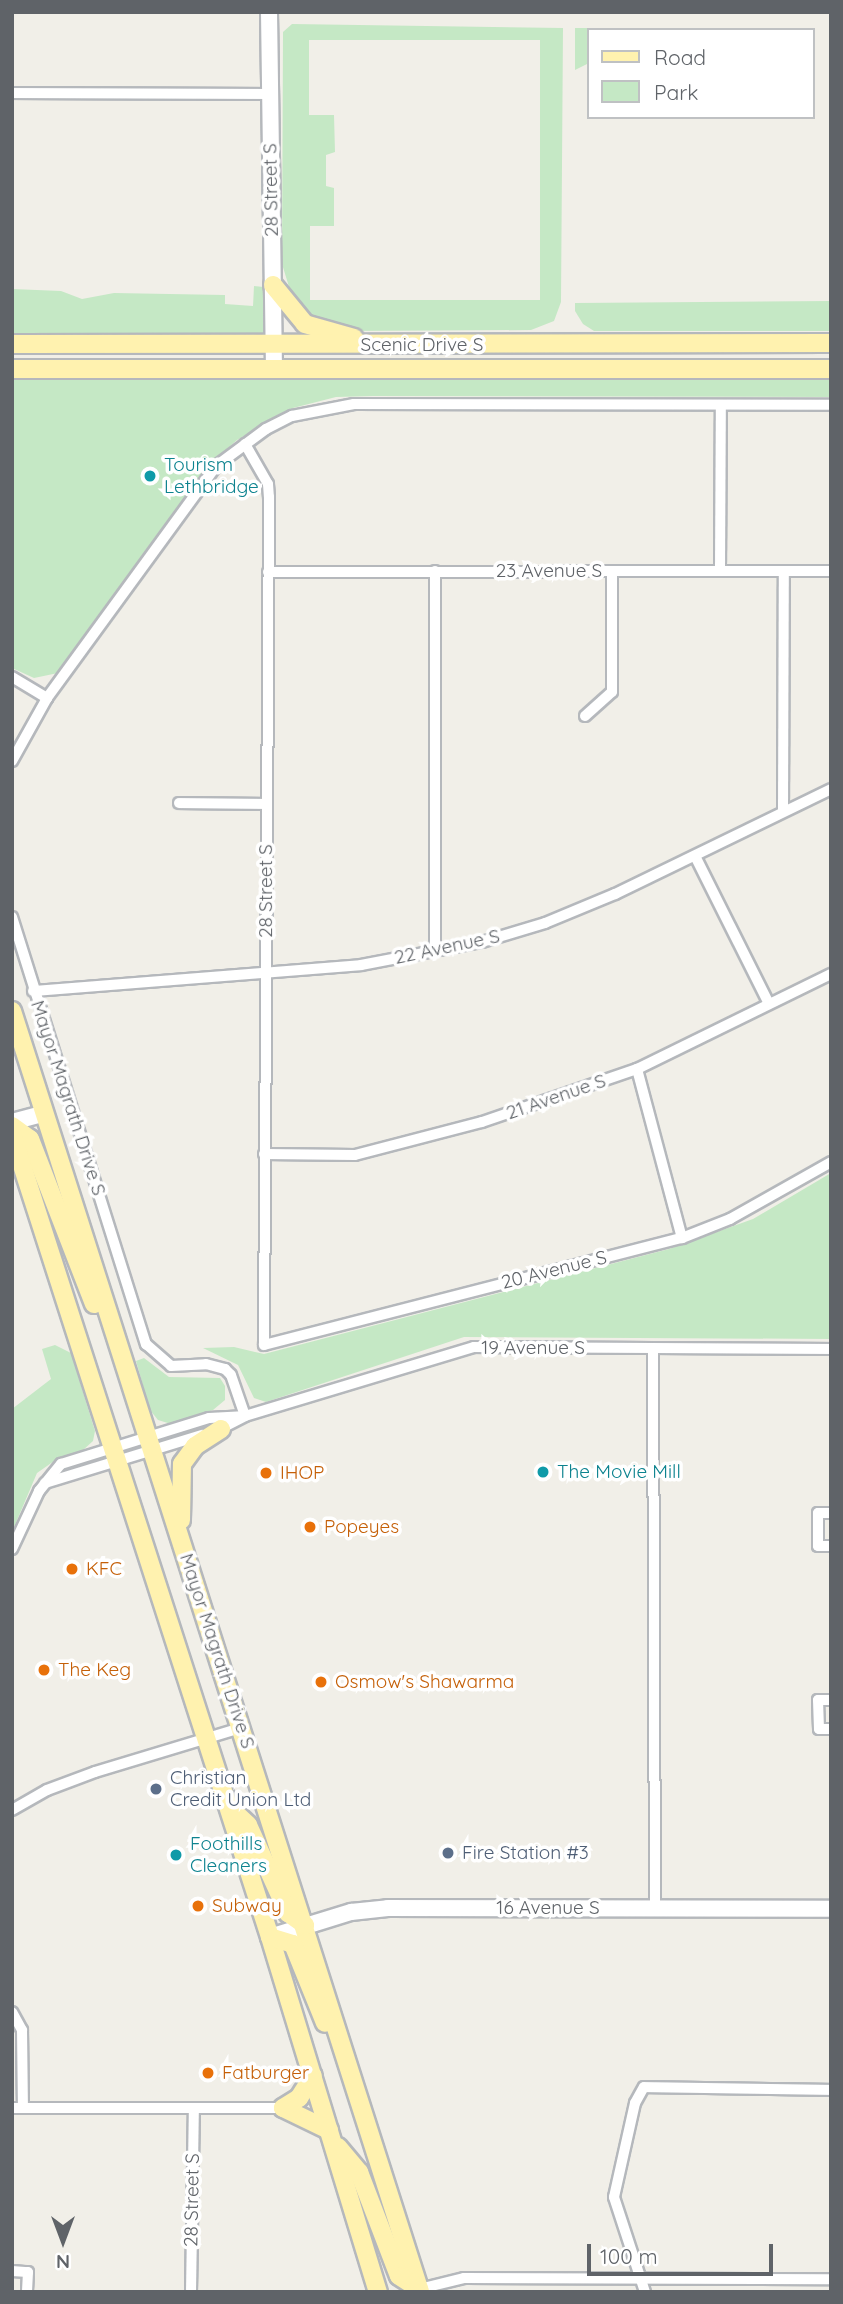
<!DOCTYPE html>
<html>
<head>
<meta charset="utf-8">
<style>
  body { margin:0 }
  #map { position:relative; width:843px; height:2304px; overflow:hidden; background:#f1efe8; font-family:Quicksand,sans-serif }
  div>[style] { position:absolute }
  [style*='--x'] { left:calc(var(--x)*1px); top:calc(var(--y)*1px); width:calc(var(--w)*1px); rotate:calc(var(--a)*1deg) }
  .green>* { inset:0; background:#c5e8c5 }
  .roads { filter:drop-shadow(2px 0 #b5b8bc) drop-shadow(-2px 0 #b5b8bc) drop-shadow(0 2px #b5b8bc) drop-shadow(0 -2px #b5b8bc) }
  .street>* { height:10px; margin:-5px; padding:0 5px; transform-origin:5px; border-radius:5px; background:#fff }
  .secondary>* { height:16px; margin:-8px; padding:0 8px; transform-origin:8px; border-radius:8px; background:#fff }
  .primary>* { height:18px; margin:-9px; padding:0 9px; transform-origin:9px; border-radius:9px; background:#fff2af }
  .dots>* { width:19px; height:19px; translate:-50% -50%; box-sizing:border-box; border:4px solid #fff; border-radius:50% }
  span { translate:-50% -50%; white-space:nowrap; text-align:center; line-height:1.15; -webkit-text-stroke:7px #fff; paint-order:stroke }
  .street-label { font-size:19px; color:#5f6368 }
  .culture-label { font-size:19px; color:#0d838f }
  .left { translate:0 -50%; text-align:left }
  .food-label { font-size:19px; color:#c56008 }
  .service-label { font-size:19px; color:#4e5e75 }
  .frame { position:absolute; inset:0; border:14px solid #5f6368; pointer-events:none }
  .legend { position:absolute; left:587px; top:28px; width:228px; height:91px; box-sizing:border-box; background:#fff; border:2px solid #bfc1c3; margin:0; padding:9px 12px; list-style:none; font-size:21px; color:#5f6368 }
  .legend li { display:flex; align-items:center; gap:14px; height:35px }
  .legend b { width:35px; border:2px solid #bfc1c3 }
  .north { position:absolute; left:28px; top:2206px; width:70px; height:70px; -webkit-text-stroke:5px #fff; paint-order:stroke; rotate:180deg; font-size:19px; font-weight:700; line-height:28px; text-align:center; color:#5f6368 }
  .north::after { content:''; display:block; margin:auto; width:24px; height:32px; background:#5f6368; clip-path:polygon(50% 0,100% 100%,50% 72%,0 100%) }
  .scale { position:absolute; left:587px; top:2244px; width:186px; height:32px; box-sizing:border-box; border:4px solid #5f6368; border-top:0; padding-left:9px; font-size:21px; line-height:24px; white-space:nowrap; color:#5f6368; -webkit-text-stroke:5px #fff; paint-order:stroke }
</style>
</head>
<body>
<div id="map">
  <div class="green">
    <div style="clip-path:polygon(evenodd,292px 24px,563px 28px,561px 302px,554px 321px,531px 330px,348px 331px,315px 324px,294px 303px,282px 264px,283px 32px,292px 24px,309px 40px,540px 40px,540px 300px,310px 300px,310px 226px,334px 226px,334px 188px,326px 186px,326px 155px,335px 152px,334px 115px,309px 115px,309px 40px)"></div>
    <div style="clip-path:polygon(575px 28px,624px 28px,628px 30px,589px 30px,587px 64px,575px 70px)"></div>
    <div style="clip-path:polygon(254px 286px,273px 288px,274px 346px,12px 344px,12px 289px,61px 291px,82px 299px,114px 293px,225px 295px,225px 304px,253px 306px)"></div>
    <div style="clip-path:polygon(831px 301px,831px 331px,594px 331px,583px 324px,575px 311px,575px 303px)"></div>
    <div style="clip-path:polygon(831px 376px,831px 397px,373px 396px,336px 397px,293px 408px,237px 440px,211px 463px,58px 673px,34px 678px,12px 668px,12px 378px)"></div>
    <div style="clip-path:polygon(831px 1173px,831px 1339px,464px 1337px,266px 1402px,254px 1398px,238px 1365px,203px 1348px,234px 1347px,264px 1354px,669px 1249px,753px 1219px)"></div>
    <div style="clip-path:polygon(55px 1345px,71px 1353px,95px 1431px,93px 1441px,82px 1451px,57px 1459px,37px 1473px,12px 1532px,12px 1409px,51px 1379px,42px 1349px)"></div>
    <div style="clip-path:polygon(144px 1358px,169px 1377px,220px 1378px,225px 1386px,225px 1400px,213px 1410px,171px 1424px,158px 1420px,150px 1410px,136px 1361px)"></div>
  </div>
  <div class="roads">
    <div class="street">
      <div style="--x:12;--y:93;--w:257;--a:0.2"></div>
      <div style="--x:245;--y:444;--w:46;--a:60.1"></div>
      <div style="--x:268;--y:484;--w:13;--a:86"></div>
      <div style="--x:269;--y:497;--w:848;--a:90.34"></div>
      <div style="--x:264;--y:1345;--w:431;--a:-14.4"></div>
      <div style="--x:682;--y:1238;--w:52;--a:-21.6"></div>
      <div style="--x:730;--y:1219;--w:116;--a:-29.4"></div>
      <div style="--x:720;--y:570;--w:165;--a:-89.7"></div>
      <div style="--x:268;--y:572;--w:563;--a:-0.1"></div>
      <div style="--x:12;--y:677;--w:41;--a:31"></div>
      <div style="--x:585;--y:716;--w:36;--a:-42"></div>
      <div style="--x:612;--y:692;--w:121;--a:-90"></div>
      <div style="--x:12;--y:761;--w:72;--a:-60.9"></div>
      <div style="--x:47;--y:698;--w:287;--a:-53.9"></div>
      <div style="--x:216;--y:466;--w:62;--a:-36.5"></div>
      <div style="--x:266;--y:429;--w:29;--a:-27"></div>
      <div style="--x:292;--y:416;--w:63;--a:-11"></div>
      <div style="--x:354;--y:404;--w:477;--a:0.1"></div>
      <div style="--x:179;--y:803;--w:87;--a:0.7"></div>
      <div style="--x:783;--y:810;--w:239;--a:-89.8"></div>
      <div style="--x:695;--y:856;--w:165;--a:63.4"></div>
      <div style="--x:12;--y:917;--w:448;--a:72.6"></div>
      <div style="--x:146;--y:1344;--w:33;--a:41"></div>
      <div style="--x:171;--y:1366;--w:35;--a:-3"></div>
      <div style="--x:206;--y:1364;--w:20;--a:15"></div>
      <div style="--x:225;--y:1369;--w:8;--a:45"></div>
      <div style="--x:231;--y:1375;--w:43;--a:71.1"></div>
      <div style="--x:435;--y:951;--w:380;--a:-90"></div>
      <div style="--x:33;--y:991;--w:329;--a:-4.5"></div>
      <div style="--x:361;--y:965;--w:123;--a:-10.8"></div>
      <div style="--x:482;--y:942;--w:66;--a:-16.8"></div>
      <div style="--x:545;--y:923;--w:76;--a:-22.5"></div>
      <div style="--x:615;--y:894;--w:240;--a:-25.9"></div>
      <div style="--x:637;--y:1069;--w:175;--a:75.1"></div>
      <div style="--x:264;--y:1154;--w:91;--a:0.6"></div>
      <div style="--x:355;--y:1155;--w:131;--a:-14.6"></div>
      <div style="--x:482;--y:1122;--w:164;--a:-18.9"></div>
      <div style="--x:637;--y:1069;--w:216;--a:-26.1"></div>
      <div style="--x:653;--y:1349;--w:559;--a:89.8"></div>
      <div style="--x:218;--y:1430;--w:30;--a:-27"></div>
      <div style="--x:245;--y:1416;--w:239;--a:-16.8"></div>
      <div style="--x:474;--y:1347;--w:357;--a:0.3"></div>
      <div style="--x:45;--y:1483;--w:164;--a:-17"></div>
      <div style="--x:831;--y:1513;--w:13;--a:180"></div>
      <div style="--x:818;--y:1513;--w:33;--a:90"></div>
      <div style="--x:818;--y:1546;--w:13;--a:0"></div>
      <div style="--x:12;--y:1549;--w:64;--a:-65"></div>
      <div style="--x:39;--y:1491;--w:35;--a:-51"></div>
      <div style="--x:61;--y:1464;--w:155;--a:-17.3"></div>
      <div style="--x:209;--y:1418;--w:33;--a:-3"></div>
      <div style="--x:831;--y:1700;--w:13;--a:180"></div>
      <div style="--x:818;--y:1700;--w:29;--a:88"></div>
      <div style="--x:819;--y:1729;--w:12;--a:0"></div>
      <div style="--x:12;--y:1810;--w:40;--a:-29.7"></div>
      <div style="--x:47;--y:1790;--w:51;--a:-20.6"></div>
      <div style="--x:95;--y:1772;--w:152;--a:-16.8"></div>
      <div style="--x:12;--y:2012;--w:21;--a:61"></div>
      <div style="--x:22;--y:2030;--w:77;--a:89.3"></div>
      <div style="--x:12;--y:2108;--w:271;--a:0"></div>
      <div style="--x:12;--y:2271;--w:16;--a:4"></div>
      <div style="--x:28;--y:2272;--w:20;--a:93"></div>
      <div style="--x:415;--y:2290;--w:50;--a:-13.8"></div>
      <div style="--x:464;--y:2278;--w:367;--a:0.2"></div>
      <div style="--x:191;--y:2292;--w:183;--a:-89.1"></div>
      <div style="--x:645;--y:2292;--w:100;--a:-108.1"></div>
      <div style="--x:614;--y:2197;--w:96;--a:-77.4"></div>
      <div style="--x:635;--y:2103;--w:18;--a:-61"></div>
      <div style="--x:644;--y:2087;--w:187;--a:0.9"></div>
    </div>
    <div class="secondary">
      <div style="--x:269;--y:12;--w:357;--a:89.2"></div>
      <div style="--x:12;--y:1122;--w:34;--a:-15"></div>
      <div style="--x:270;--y:1937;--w:85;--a:-17.2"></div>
      <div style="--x:351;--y:1912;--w:37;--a:-6"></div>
      <div style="--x:388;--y:1908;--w:443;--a:0.1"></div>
    </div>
    <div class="primary">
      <div style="--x:273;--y:285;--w:50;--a:50.6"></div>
      <div style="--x:305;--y:324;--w:51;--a:15.9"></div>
      <div style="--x:12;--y:344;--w:819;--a:-0.07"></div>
      <div style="--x:12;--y:369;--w:819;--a:0"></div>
      <div style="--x:12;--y:1011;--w:1344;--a:72.33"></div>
      <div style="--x:12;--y:1126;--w:22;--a:36"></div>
      <div style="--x:30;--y:1139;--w:177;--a:68.8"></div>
      <div style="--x:12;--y:1134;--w:843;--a:72.19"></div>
      <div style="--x:270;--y:1937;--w:371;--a:73.1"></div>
      <div style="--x:181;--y:1520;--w:56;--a:-89"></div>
      <div style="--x:182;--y:1464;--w:22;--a:-54"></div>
      <div style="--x:195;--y:1446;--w:31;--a:-33"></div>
      <div style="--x:229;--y:1807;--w:26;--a:43"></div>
      <div style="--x:248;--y:1825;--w:97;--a:65.6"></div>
      <div style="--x:288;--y:1913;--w:21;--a:35"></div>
      <div style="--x:270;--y:1937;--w:24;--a:17"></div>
      <div style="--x:293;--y:1944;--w:85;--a:67.9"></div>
      <div style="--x:283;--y:2108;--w:51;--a:25.6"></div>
      <div style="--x:283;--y:2108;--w:19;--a:-32"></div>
      <div style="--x:299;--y:2098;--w:26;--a:-58"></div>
      <div style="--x:338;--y:2147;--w:33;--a:50"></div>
      <div style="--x:359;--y:2172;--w:111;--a:69"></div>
      <div style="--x:399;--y:2276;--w:24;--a:33"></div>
    </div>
  </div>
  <div class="dots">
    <div style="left:150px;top:476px;background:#0f9aa8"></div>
    <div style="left:543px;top:1472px;background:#0f9aa8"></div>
    <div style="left:266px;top:1473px;background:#e8710a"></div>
    <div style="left:310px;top:1527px;background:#e8710a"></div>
    <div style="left:72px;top:1569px;background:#e8710a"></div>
    <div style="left:44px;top:1670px;background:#e8710a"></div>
    <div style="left:321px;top:1682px;background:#e8710a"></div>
    <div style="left:156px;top:1789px;background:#5c6f8a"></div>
    <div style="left:448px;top:1853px;background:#5c6f8a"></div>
    <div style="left:176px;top:1855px;background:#0f9aa8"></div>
    <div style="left:198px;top:1906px;background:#e8710a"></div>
    <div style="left:208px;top:2073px;background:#e8710a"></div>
  </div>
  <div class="street-label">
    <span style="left:271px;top:190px;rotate:-91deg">28 Street S</span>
    <span style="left:422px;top:345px">Scenic Drive S</span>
    <span style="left:549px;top:571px">23 Avenue S</span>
    <span style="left:266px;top:891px;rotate:-90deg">28 Street S</span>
    <span style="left:447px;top:947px;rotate:-12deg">22 Avenue S</span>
    <span style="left:556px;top:1097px;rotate:-19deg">21 Avenue S</span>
    <span style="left:68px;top:1098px;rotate:72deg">Mayor Magrath Drive S</span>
    <span style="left:554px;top:1270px;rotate:-14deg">20 Avenue S</span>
    <span style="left:533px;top:1348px">19 Avenue S</span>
    <span style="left:217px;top:1651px;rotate:72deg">Mayor Magrath Drive S</span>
    <span style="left:548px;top:1908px">16 Avenue S</span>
    <span style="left:192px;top:2200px;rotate:-89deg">28 Street S</span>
  </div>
  <div class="culture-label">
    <span class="left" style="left:164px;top:476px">Tourism<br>Lethbridge</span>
    <span class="left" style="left:557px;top:1472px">The Movie Mill</span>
    <span class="left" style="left:190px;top:1855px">Foothills<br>Cleaners</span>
  </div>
  <div class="food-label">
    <span class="left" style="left:280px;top:1473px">IHOP</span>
    <span class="left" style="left:324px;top:1527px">Popeyes</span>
    <span class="left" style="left:86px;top:1569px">KFC</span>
    <span class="left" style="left:58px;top:1670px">The Keg</span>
    <span class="left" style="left:335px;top:1682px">Osmow's Shawarma</span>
    <span class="left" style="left:212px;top:1906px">Subway</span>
    <span class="left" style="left:222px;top:2073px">Fatburger</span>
  </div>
  <div class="service-label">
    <span class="left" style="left:170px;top:1789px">Christian<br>Credit Union Ltd</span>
    <span class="left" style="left:462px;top:1853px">Fire Station #3</span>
  </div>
  <div class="frame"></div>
  <ul class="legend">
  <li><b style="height:9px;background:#fff2af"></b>Road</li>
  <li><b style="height:19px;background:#c5e8c5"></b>Park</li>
  </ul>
  <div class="north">N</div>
  <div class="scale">100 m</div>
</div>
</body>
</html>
